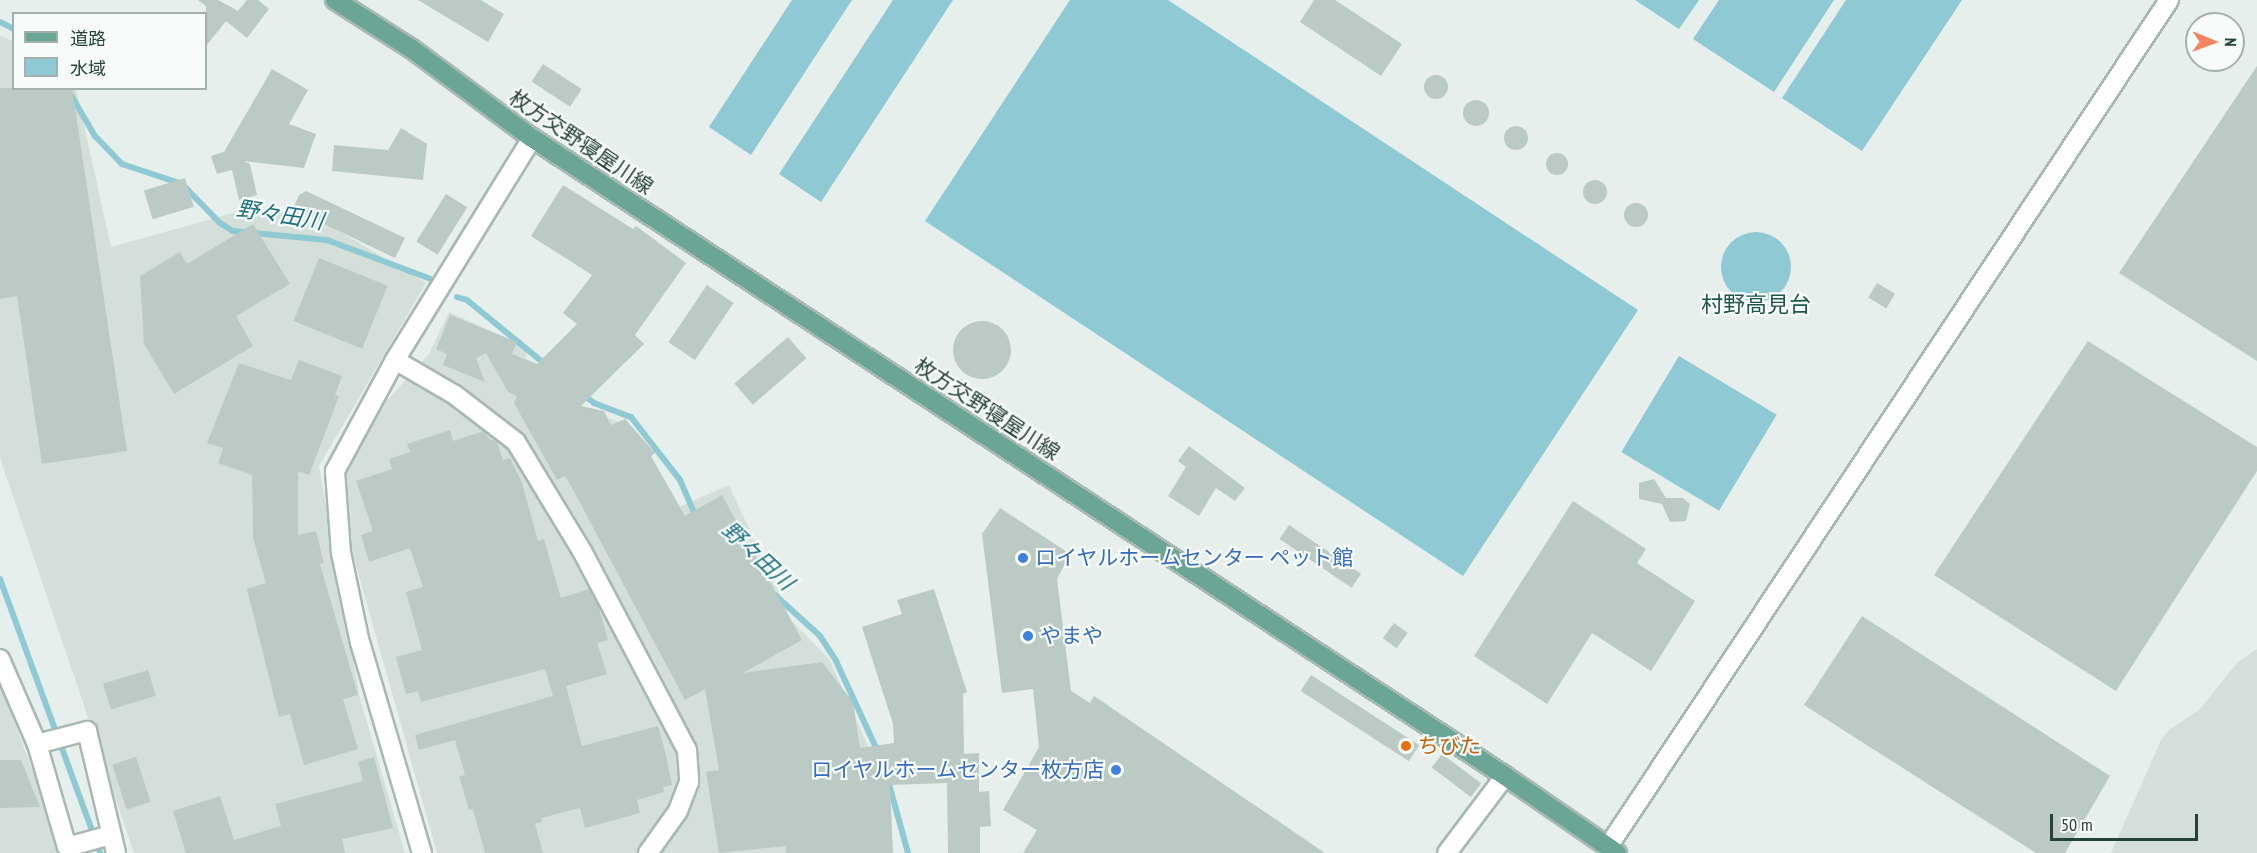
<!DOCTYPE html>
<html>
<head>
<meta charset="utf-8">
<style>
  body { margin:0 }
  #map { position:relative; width:2257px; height:853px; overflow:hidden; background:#e6efeb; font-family:"PT Sans Narrow","Noto Sans JP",sans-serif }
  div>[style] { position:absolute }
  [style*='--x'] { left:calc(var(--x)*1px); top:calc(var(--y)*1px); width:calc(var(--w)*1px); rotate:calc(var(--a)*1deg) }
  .built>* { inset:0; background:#d4dfda }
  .water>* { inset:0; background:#8ec9d4; transform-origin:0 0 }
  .round { border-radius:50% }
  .stream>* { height:6px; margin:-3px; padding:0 3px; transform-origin:3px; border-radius:3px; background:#8ec9d4 }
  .building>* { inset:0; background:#bbcac4; transform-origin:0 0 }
  .roads { filter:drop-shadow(2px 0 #a8b8b2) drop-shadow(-2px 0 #a8b8b2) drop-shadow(0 2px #a8b8b2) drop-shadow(0 -2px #a8b8b2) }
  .minor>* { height:18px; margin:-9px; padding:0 9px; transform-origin:9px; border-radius:9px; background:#fff }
  .tertiary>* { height:18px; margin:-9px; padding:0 9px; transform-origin:9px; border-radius:9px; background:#fff }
  .primary>* { height:18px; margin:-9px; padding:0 9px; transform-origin:9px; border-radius:9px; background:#6aa596 }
  .dots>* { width:16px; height:16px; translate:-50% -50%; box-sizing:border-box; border:3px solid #f7fbf9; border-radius:50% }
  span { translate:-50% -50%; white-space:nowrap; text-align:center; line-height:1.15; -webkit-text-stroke:4.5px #f7fbf9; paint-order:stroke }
  .street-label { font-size:21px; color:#24423a }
  .shop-label { font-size:21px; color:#366cbe }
  .left { translate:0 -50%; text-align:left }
  .right { translate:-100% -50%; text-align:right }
  .food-label { font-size:21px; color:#c56008 }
  .water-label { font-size:22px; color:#1c6f80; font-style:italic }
  .neighbourhood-label { font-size:22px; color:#1f5548 }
  .legend { position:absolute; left:12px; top:12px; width:195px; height:78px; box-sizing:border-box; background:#f7fbf9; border:2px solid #a3b1ad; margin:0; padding:8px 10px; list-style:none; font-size:18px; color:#24423a }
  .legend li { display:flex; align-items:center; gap:12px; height:30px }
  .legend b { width:30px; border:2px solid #a3b1ad }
  .north { position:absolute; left:2185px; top:12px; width:60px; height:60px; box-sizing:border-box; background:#f7fbf9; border:2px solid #a3b1ad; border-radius:50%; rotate:91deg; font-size:16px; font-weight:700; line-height:24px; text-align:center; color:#24423a }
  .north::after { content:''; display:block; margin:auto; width:21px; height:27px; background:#f4845f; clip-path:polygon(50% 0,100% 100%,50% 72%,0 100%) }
  .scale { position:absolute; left:2050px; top:814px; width:148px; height:27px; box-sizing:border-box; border:3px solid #24423a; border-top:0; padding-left:8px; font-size:18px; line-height:21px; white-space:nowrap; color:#24423a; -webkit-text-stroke:4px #f7fbf9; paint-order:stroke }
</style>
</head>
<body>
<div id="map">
  <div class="built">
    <div style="clip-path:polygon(0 36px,13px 41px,14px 88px,76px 89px,111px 247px,244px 210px,309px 213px,426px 283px,319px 466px,360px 698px,405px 853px,134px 853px,0 458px)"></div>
    <div style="clip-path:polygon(449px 312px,531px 349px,525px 357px,570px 405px,617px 421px,642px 451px,670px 511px,729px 485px,791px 620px,829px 659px,869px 748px,875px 853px,437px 853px,347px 533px,347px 470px,383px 405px,429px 354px)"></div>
    <div style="clip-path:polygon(2257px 649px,2257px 853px,2111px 853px,2161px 740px,2169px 730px,2199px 710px,2237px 663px)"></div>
    <div style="clip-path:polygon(0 683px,63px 853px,0 853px)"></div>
  </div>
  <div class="water">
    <div style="clip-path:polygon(792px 0,852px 0,751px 155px,709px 127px)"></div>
    <div style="clip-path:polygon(893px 0,953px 0,821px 202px,779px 174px)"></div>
    <div style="clip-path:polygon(1070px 0,1168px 0,1638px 310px,1463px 576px,925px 221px)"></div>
    <div style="clip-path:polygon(1635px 0,1699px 0,1679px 29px)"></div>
    <div style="clip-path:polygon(1719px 0,1834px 0,1774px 92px,1693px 39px)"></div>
    <div style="clip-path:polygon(1846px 0,1962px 0,1862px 151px,1782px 98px)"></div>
    <div class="round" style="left:1721px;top:232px;width:70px;height:70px"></div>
    <div style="left:1679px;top:356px;width:114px;height:112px;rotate:31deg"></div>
  </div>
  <div class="stream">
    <div style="--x:0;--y:22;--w:16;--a:27"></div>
    <div style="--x:71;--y:95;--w:48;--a:59.7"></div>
    <div style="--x:95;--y:136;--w:39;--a:46"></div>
    <div style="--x:122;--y:164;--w:63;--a:18.4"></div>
    <div style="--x:182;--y:184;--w:54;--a:45.7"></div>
    <div style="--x:220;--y:223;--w:15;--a:32"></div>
    <div style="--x:233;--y:231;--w:94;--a:5.5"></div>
    <div style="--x:327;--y:240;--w:111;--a:20.6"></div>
    <div style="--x:457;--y:297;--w:10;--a:17"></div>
    <div style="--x:467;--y:300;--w:101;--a:39.4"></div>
    <div style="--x:584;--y:395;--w:13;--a:39"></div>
    <div style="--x:594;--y:403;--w:40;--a:21"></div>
    <div style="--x:631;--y:417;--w:80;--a:52.1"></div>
    <div style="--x:680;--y:480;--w:40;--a:66.6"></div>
    <div style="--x:0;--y:579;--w:292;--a:69.9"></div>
    <div style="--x:775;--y:595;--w:61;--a:42.3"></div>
    <div style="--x:820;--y:636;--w:30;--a:57"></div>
    <div style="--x:836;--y:661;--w:100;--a:65.2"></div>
    <div style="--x:889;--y:784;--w:72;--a:74.6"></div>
  </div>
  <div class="building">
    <div style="clip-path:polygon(198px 0,218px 0,238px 11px,247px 0,258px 0,269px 9px,247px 38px,226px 21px,206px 46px,206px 6px)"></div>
    <div style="clip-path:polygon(418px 0,481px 0,504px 14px,488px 42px)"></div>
    <div style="clip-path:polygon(1314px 0,1335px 0,1402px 44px,1381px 76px,1300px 22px)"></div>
    <div style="left:543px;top:64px;width:46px;height:21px;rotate:33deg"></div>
    <div style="clip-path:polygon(2257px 66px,2257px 361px,2119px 273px)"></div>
    <div style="clip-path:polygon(272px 69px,308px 90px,289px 124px,316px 134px,304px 168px,244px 161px,250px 164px,257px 195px,239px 200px,232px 170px,217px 174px,211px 156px,224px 152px)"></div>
    <div class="round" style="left:1424px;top:75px;width:24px;height:24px"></div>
    <div style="clip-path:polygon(0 88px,72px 88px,127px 451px,42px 464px,17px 296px,0 299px)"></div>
    <div class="round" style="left:1463px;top:100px;width:26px;height:26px"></div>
    <div class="round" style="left:1504px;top:126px;width:24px;height:24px"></div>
    <div style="clip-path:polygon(401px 128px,427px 144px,423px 180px,332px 171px,334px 145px,388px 150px)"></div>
    <div class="round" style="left:1546px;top:153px;width:22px;height:22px"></div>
    <div style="left:185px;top:178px;width:30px;height:43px;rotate:73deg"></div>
    <div class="round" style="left:1583px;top:180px;width:24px;height:24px"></div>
    <div style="clip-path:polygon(563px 185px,633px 229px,636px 226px,686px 263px,635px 335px,644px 344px,581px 406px,604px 411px,611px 425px,625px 419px,655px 453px,651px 456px,685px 516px,722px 495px,802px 640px,743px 673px,822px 662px,853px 702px,860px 748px,894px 743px,893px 724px,862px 627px,902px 614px,897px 600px,934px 589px,967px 692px,963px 694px,964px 754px,979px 753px,979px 792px,989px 791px,991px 826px,980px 827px,980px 853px,948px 853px,947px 783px,890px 785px,893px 853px,786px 853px,786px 846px,719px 853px,706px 772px,719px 770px,705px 689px,685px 700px,570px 484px,565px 476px,557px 480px,514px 403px,517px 396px,508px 392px,486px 353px,476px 358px,485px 382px,443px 365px,447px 354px,436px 349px,450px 315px,517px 342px,512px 354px,537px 364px,577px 324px,563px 313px,592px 275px,531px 236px)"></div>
    <div style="clip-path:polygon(306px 191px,405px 238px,395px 258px,293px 209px,299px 195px)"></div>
    <div style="left:446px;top:194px;width:25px;height:56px;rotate:32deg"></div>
    <div class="round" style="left:1624px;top:203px;width:24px;height:24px"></div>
    <div style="clip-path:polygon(253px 224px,290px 284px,236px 316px,253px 346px,174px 394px,144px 344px,140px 276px,180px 252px,187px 264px)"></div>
    <div style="left:319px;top:258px;width:74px;height:68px;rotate:22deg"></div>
    <div style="left:1877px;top:283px;width:21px;height:17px;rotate:31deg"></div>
    <div style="left:707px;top:285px;width:32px;height:69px;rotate:34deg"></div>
    <div class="round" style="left:953px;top:321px;width:58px;height:58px"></div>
    <div style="left:788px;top:337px;width:28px;height:71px;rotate:49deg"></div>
    <div style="clip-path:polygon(2088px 341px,2257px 447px,2257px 471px,2116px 691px,1934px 575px)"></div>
    <div style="clip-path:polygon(299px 360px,342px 376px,335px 395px,339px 396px,309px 475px,298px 471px,298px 535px,316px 531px,324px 563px,320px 564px,358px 695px,343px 699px,358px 749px,304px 765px,290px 714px,279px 717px,247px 589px,266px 583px,253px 538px,252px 475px,218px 463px,223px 448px,207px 443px,239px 363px,291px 380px)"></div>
    <div style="clip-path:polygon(450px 430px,453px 441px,484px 431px,489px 439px,497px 442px,503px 460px,510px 458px,522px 483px,538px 541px,544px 539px,561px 598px,589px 589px,598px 605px,608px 640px,597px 643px,607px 674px,566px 686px,582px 746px,658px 726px,666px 755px,672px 785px,663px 787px,664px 792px,637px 800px,640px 813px,585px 828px,580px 808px,541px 818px,542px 822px,535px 824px,543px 853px,485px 853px,473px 809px,469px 810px,459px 776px,465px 775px,455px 740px,419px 750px,415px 735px,553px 696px,545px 669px,421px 702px,418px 691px,406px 694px,396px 657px,422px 650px,406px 592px,423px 587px,410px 548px,369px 562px,361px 535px,373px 531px,356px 481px,392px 469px,389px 459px,410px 452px,407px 444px)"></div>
    <div style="clip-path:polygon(1189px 446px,1245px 488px,1235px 501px,1216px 488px,1199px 516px,1168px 496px,1186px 467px,1178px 461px)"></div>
    <div style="clip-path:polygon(1654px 479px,1666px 498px,1683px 498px,1690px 504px,1686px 521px,1670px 522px,1662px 504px,1639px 499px,1639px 483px)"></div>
    <div style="clip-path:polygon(1573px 501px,1646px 549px,1637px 563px,1695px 601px,1651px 671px,1592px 633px,1547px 704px,1474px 656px)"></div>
    <div style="clip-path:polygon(1000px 508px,1070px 554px,1057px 579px,1071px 691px,1090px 703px,1094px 696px,1325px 853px,1023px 853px,1037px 830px,1003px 810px,1039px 747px,1033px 689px,1002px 693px,982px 534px)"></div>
    <div style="left:1289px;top:525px;width:87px;height:17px;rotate:34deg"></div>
    <div style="clip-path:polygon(1862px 616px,2110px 776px,2065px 853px,2036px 853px,1804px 705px)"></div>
    <div style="left:1394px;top:623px;width:17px;height:19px;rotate:36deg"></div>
    <div style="left:148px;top:670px;width:27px;height:47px;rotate:73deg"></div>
    <div style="left:1311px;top:675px;width:129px;height:19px;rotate:33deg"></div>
    <div style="left:1442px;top:754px;width:49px;height:17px;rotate:37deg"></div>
    <div style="left:136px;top:757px;width:47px;height:25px;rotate:72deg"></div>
    <div style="clip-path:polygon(374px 757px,393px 828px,342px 839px,345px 853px,186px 853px,173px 811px,220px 796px,234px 840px,281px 826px,275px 804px,363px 781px,358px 762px)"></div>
    <div style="clip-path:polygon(0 760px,21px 760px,40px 807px,0 808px)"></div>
  </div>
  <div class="roads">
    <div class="minor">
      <div style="--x:395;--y:360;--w:69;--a:30.3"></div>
      <div style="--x:455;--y:395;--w:77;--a:37.6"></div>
      <div style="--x:516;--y:442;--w:127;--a:58.8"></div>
      <div style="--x:582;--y:551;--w:225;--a:62.2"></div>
      <div style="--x:687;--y:750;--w:32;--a:86"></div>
      <div style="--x:689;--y:782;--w:31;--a:111"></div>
      <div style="--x:678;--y:811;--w:52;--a:125.5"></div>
      <div style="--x:0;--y:659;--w:93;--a:66.5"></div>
      <div style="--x:37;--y:744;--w:52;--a:-14.6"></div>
      <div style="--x:87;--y:731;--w:125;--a:76.6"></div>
      <div style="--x:37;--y:744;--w:107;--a:73.8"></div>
      <div style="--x:67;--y:847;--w:46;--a:-15.3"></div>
      <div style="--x:422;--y:853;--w:219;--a:-106.4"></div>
      <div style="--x:360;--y:643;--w:92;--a:-101.9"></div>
      <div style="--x:341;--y:553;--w:82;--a:-94.2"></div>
      <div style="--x:335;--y:471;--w:126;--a:-61.6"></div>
      <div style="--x:395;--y:360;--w:261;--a:-58.3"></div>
      <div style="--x:1447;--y:853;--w:96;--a:-53"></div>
    </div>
    <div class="tertiary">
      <div style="--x:1608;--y:847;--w:1016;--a:-56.48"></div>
    </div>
    <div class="primary">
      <div style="--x:335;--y:0;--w:91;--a:32.5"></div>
      <div style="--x:412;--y:49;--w:149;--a:36.6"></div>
      <div style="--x:532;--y:138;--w:1164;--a:33.25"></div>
      <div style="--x:1505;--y:776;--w:136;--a:34.5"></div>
    </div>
  </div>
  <div class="dots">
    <div style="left:1023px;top:558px;background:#3f7fe0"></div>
    <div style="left:1028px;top:636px;background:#3f7fe0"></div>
    <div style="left:1406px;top:746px;background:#e8710a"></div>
    <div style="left:1116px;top:770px;background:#3f7fe0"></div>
  </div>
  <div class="street-label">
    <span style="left:581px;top:142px;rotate:34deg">枚方交野寝屋川線</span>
    <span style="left:987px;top:409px;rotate:33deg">枚方交野寝屋川線</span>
  </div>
  <div class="shop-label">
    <span class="left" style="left:1035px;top:558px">ロイヤルホームセンター ペット館</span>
    <span class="left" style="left:1040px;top:636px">やまや</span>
    <span class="right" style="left:1104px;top:770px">ロイヤルホームセンター枚方店</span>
  </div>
  <div class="food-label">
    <span class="left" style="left:1418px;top:746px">ちびた</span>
  </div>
  <div class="water-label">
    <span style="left:280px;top:215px;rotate:9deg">野々田川</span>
    <span style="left:758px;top:556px;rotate:43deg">野々田川</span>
  </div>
  <div class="neighbourhood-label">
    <span style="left:1756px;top:305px">村野高見台</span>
  </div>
  <ul class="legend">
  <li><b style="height:8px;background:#6aa596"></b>道路</li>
  <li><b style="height:16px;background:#8ec9d4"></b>水域</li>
  </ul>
  <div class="north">N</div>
  <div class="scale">50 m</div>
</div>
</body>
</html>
